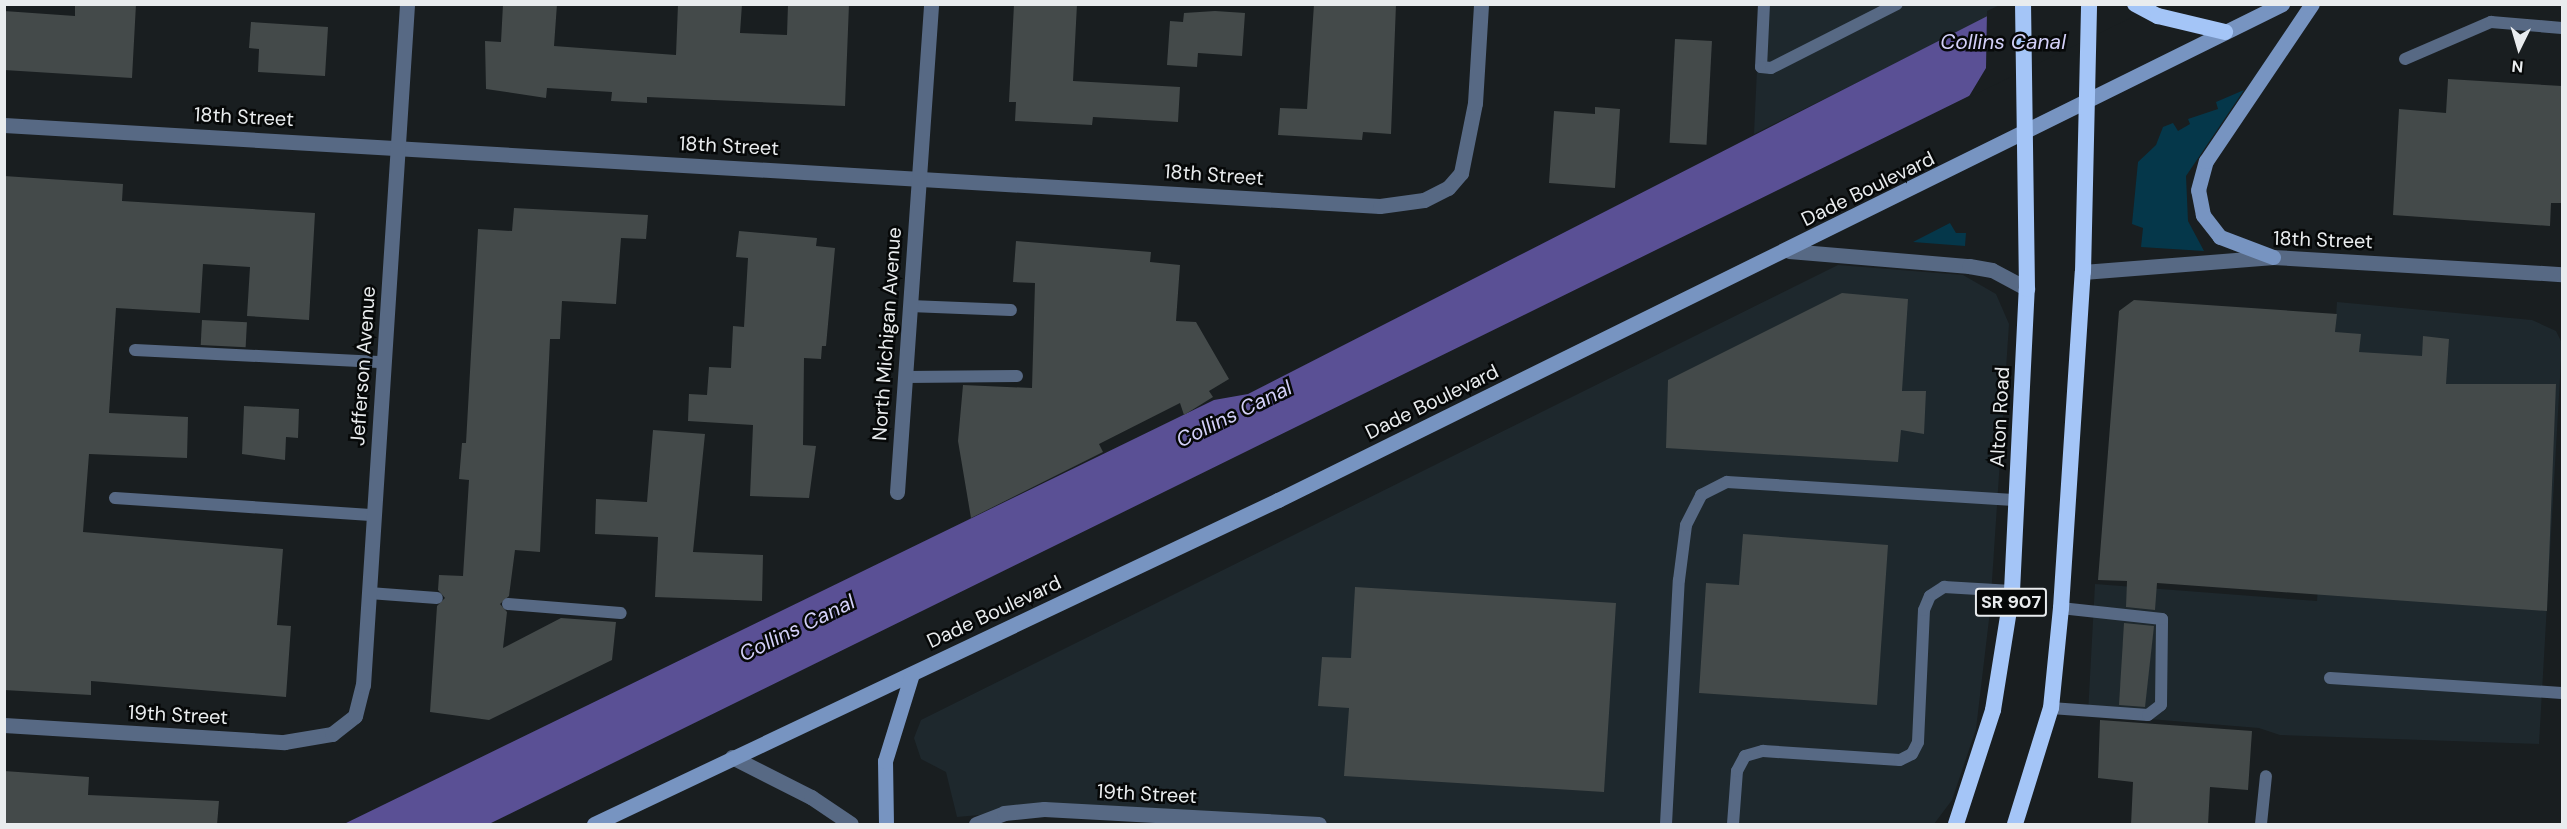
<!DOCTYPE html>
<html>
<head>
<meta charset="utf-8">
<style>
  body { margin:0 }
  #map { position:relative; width:2567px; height:829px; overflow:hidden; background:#191e20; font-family:"DM Sans",sans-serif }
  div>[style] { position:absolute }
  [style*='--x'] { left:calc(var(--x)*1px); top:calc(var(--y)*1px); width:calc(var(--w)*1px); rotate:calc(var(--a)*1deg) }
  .built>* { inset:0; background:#1e282d }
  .green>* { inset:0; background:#05374a }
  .water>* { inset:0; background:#5a5095 }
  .pier>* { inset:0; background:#191e20 }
  .building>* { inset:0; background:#444a4a; transform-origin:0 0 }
  .service>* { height:12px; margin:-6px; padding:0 6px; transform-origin:6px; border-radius:6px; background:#576984 }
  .minor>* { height:15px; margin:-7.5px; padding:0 7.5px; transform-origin:7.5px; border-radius:7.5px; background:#576984 }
  .secondary>* { height:15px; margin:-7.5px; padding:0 7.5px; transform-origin:7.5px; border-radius:7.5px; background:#7794c1 }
  .trunk>* { height:16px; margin:-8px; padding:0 8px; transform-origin:8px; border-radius:8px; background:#a4c5f7 }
  span { translate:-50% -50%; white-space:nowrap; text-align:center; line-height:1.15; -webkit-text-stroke:5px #060808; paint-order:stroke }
  .shield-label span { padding:2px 4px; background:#060808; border:2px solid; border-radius:4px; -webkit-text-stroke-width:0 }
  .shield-label { font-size:18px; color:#e9ecee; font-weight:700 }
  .street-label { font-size:20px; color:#e9ecee }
  .water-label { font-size:21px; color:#d3d0f8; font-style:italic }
  .frame { position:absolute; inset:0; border:6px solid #e9ecee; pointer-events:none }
  .north { position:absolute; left:2489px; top:18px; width:60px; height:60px; -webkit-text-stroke:4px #060808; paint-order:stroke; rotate:185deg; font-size:16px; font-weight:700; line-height:24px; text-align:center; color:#e9ecee }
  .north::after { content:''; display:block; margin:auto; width:21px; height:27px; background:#e9ecee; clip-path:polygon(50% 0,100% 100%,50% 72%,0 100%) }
</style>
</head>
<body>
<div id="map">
  <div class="built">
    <div style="clip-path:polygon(1760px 5px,2013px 5px,1754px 134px)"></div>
    <div style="clip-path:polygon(1838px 265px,1963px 275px,1996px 294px,2009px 324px,1990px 611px,1976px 729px,1952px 800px,1934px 824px,1301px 824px,1045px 809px,957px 817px,946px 772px,921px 759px,914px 738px,921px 720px)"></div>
    <div style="clip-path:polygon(2337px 302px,2532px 320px,2556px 331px,2562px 343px,2539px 744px,2280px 735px,2259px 728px,2088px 714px,2095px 584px,2317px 601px)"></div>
  </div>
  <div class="green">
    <div style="clip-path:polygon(2244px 90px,2186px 176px,2188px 221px,2204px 251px,2141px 247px,2143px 228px,2132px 224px,2138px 162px,2156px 145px,2163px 127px,2173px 123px,2178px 131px,2190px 124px,2188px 119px,2218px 109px,2216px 102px)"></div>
    <div style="clip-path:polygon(1950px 223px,1956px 233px,1966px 233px,1965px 246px,1913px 242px)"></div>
  </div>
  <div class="water">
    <div style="clip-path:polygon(2009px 5px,2154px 5px,489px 824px,344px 824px,1214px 400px,1248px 394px)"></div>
  </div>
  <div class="pier">
    <div style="clip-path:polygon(2002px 4px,2157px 5px,1968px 98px,1986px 68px,1987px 11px)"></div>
  </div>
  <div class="building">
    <div style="clip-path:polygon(75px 4px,136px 4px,132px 78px,4px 70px,4px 11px,75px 16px)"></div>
    <div style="clip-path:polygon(503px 4px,557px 4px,554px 46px,676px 55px,678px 4px,742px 4px,740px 33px,787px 35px,788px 4px,849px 4px,845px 106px,647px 97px,647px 103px,611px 101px,612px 92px,547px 88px,546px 98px,486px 89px,485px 41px,501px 42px)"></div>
    <div style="clip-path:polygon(1014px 4px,1077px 4px,1073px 81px,1180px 87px,1178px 122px,1093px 117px,1092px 125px,1015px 121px,1016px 102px,1009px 102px)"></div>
    <div style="clip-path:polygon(1314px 4px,1396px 4px,1391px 134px,1363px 132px,1362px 140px,1278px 135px,1280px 108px,1307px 109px)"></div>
    <div style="clip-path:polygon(1215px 11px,1245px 13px,1242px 56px,1198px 53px,1197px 67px,1167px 65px,1170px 21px,1183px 22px,1184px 13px)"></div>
    <div style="clip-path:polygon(251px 22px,328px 27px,325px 76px,258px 72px,259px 49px,249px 48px)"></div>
    <div style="left:1675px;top:39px;width:37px;height:104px;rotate:3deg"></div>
    <div style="clip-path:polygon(2448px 79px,2562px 86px,2562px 203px,2551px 203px,2550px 226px,2393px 215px,2399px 109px,2446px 113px)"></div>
    <div style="clip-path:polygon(1595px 107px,1620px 109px,1615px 188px,1549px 183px,1554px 111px,1595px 114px)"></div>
    <div style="clip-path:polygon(4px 176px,123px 184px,122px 201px,315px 213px,309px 320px,247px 316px,250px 267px,203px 264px,200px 313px,116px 308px,109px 413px,188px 417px,187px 458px,89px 454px,83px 532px,283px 549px,277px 625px,291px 626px,286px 697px,91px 681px,91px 695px,4px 690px)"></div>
    <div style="clip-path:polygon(514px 208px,648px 215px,646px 239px,621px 238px,616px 304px,562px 301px,560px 339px,550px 339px,540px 552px,515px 550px,509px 596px,500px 604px,507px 612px,503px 648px,561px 618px,616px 622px,612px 660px,489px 720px,430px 712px,437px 606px,445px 598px,438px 590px,439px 575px,463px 576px,469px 480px,459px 479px,462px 443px,466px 443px,478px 229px,512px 231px)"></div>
    <div style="clip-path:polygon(739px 231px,817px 238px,816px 246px,835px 248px,826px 346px,822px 346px,821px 359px,804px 358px,803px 445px,816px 446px,809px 498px,750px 496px,753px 425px,688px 421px,689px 394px,707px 395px,709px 367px,731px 368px,733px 326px,744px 327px,748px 258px,736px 257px)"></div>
    <div style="clip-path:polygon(1016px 241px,1151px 252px,1150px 262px,1180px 265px,1176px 321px,1196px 322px,1229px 379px,1209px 391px,1213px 397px,1184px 415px,1180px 403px,1099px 444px,1103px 452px,971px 518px,958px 441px,963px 385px,1032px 388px,1035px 283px,1013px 282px)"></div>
    <div style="clip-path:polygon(1842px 293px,1908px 299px,1902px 391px,1926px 391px,1924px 434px,1901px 430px,1898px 462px,1666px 448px,1668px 380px)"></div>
    <div style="clip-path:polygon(2134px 300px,2337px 314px,2335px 332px,2361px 334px,2359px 352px,2422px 356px,2423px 336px,2449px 339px,2446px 384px,2556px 384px,2547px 611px,2157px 583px,2155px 610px,2126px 607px,2127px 581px,2098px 580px,2119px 311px)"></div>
    <div style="left:202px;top:320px;width:45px;height:25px;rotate:3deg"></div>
    <div style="clip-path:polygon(244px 406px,299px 409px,298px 438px,286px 437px,285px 460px,242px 454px)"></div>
    <div style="clip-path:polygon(653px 430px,705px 434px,693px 552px,763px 555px,762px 601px,655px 597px,658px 537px,595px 534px,596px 499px,647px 502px)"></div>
    <div style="clip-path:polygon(1743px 534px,1888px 545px,1877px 705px,1699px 693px,1706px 583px,1739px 585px)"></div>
    <div style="clip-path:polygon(1355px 587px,1616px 603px,1604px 792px,1344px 776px,1349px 708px,1318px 706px,1322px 657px,1351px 658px)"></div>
    <div style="clip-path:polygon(2124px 623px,2154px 626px,2145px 707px,2119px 705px)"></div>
    <div style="clip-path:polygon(2100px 720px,2252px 731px,2248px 790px,2210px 787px,2208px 825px,2131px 825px,2133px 782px,2098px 778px)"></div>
    <div style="clip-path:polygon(4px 771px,89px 777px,88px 795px,219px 801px,217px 825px,4px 825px)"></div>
  </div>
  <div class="service">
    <div style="--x:1764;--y:4;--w:63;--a:92.7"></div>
    <div style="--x:1761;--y:67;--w:10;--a:6"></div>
    <div style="--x:1771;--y:68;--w:141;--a:-26.9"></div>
    <div style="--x:2405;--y:59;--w:94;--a:-23.3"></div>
    <div style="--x:2491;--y:22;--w:71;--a:4.8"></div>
    <div style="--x:910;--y:306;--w:101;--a:2.3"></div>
    <div style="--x:135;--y:350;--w:249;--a:2.8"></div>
    <div style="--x:905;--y:377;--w:112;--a:-0.5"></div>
    <div style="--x:115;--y:498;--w:260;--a:3.8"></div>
    <div style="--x:369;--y:593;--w:68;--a:4.2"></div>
    <div style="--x:508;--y:604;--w:113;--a:4.6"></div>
    <div style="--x:2330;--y:678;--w:232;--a:3.7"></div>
    <div style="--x:2051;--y:708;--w:97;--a:4.1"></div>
    <div style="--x:2148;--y:715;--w:16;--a:-38"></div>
    <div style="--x:2161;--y:705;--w:86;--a:-89.3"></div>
    <div style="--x:2162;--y:619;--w:102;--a:-173.8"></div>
    <div style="--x:1666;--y:824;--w:244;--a:-87"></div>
    <div style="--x:1679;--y:580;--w:55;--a:-82.7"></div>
    <div style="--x:1686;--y:525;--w:34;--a:-63"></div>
    <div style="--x:1701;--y:495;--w:29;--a:-27"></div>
    <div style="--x:1727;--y:482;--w:291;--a:3.6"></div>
    <div style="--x:1733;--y:824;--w:53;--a:-85.7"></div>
    <div style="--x:1737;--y:771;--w:17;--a:-62"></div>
    <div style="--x:1745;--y:756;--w:19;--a:-16"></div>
    <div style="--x:1763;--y:751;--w:137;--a:3.8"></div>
    <div style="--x:1900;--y:760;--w:13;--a:-27"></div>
    <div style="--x:1912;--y:754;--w:13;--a:-63"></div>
    <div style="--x:1918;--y:742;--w:132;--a:-87.4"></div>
    <div style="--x:1924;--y:610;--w:15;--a:-67"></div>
    <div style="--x:1930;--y:596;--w:17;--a:-33"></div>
    <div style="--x:1944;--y:587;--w:68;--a:3.4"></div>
    <div style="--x:2261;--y:824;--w:48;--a:-84.1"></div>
  </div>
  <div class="minor">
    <div style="--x:4;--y:125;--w:1378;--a:3.37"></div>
    <div style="--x:1380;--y:206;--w:44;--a:-7.8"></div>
    <div style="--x:1424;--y:200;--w:27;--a:-27"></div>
    <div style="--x:1448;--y:188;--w:20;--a:-49"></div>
    <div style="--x:1461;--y:173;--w:71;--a:-78.7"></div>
    <div style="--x:1475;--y:103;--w:99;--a:-86.5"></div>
    <div style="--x:1789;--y:251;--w:181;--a:4.8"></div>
    <div style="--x:1969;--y:266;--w:23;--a:10"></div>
    <div style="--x:1992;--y:270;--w:40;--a:28"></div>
    <div style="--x:2083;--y:272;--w:191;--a:-4.5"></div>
    <div style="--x:2273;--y:257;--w:289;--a:3.4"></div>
    <div style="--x:897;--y:492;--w:489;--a:-86"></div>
    <div style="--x:4;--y:725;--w:281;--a:3.5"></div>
    <div style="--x:284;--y:742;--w:49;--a:-9.5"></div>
    <div style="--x:332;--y:734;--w:29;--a:-38"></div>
    <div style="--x:355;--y:716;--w:32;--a:-76"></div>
    <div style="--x:363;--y:685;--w:682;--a:-86.3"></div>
    <div style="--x:732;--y:757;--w:89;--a:26.9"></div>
    <div style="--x:811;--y:797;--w:48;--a:34"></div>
    <div style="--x:976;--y:824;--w:30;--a:-21"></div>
    <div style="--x:1004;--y:813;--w:40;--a:-5.7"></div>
    <div style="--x:1044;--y:809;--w:275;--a:3.1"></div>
  </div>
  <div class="secondary">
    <div style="--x:2273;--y:257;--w:57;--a:-159.3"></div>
    <div style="--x:2220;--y:237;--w:28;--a:-128"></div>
    <div style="--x:2203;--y:215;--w:25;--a:-101"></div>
    <div style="--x:2198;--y:190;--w:30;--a:-75"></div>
    <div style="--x:2206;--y:161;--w:189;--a:-56"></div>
    <div style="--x:594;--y:824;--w:757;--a:-25.35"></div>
    <div style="--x:1278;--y:500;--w:1120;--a:-26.29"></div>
    <div style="--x:886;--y:824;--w:63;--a:-90.9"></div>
    <div style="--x:885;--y:761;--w:91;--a:-72.8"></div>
  </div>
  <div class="trunk">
    <div style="--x:2135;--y:4;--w:26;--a:28"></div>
    <div style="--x:2158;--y:16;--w:69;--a:13.4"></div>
    <div style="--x:1956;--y:824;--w:120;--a:-72"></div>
    <div style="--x:1993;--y:710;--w:121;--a:-80.9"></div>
    <div style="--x:2012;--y:591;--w:302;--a:-87.2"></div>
    <div style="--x:2027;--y:289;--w:285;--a:-90.8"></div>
    <div style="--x:2015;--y:824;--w:121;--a:-72.8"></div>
    <div style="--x:2051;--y:708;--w:100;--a:-84.3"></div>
    <div style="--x:2061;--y:608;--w:337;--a:-86.3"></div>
    <div style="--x:2083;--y:272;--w:268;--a:-88.7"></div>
  </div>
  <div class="shield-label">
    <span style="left:2011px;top:602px">SR 907</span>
  </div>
  <div class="street-label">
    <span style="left:244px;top:117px;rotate:3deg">18th Street</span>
    <span style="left:729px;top:146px;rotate:3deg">18th Street</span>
    <span style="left:1214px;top:175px;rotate:4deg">18th Street</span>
    <span style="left:1868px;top:189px;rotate:-26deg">Dade Boulevard</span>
    <span style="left:2323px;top:240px;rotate:2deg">18th Street</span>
    <span style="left:887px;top:334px;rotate:-86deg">North Michigan Avenue</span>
    <span style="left:363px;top:366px;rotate:-86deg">Jefferson Avenue</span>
    <span style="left:1432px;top:402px;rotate:-26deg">Dade Boulevard</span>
    <span style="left:2000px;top:417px;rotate:-87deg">Alton Road</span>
    <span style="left:994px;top:612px;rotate:-25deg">Dade Boulevard</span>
    <span style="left:178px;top:715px;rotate:3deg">19th Street</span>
    <span style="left:1147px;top:794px;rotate:3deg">19th Street</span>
  </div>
  <div class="water-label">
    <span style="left:2003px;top:42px">Collins Canal</span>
    <span style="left:1234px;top:414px;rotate:-26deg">Collins Canal</span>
    <span style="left:797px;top:628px;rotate:-26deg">Collins Canal</span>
  </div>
  <div class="frame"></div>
  <div class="north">N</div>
</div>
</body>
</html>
